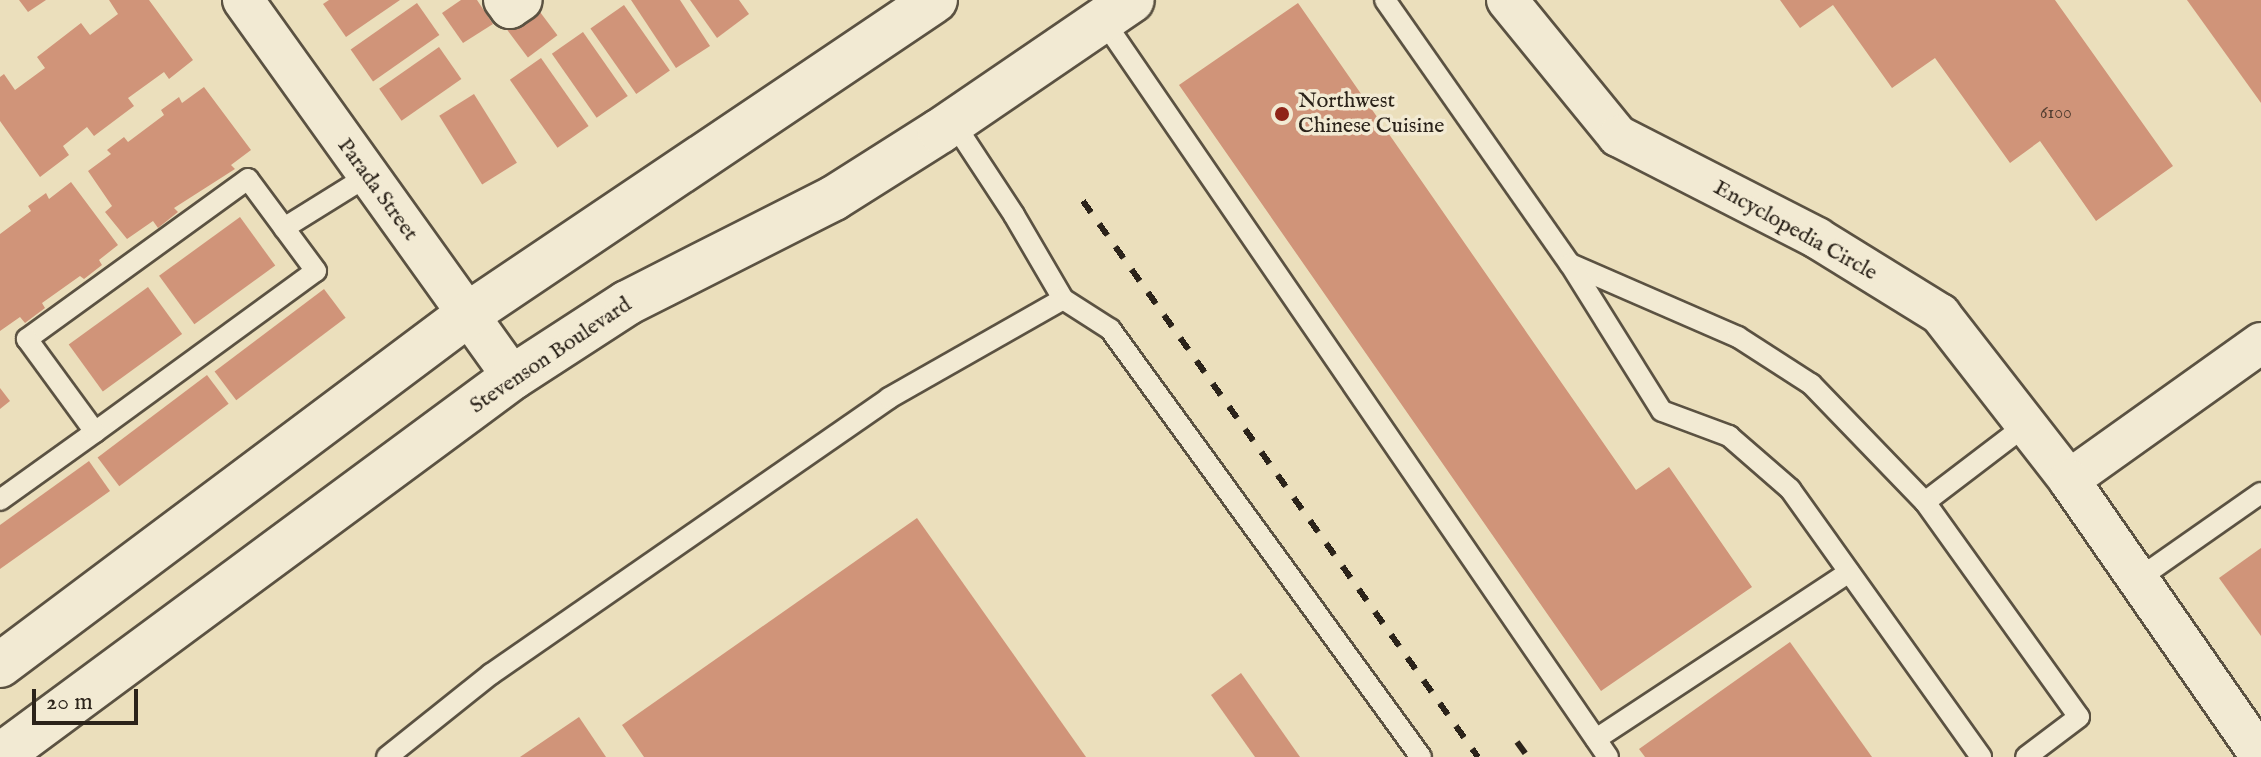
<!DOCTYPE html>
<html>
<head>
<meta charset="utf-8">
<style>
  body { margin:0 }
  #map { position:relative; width:2261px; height:757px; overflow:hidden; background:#ebdfbc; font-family:"IM FELL English",serif }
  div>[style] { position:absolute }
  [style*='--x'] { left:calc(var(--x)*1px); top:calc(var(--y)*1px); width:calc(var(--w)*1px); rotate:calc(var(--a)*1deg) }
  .building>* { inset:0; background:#d09479; transform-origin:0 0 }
  .roads { filter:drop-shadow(2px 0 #5b5242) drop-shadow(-2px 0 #5b5242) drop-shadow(0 2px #5b5242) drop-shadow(0 -2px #5b5242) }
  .service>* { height:20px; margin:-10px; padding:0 10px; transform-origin:10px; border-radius:10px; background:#f2ead3 }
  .minor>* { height:40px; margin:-20px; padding:0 20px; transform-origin:20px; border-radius:20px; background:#f2ead3 }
  .secondary>* { height:44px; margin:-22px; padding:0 22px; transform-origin:22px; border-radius:22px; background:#f2ead3 }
  .rail>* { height:6px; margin-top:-3px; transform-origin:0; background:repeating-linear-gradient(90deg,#2b231a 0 14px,transparent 0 28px) }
  .dots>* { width:22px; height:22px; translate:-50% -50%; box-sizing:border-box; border:4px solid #f2ead3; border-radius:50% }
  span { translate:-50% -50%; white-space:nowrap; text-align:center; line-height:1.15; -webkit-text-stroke:7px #f2ead3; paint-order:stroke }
  .number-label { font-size:18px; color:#543f32 }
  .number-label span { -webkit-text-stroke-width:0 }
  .poi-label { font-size:22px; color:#2b231a }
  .left { translate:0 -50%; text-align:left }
  .street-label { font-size:22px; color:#2b231a }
  .scale { position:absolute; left:32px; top:689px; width:106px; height:36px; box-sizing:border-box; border:4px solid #2b231a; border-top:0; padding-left:10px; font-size:24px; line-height:28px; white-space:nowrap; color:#2b231a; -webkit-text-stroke:6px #f2ead3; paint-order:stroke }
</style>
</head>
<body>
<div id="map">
  <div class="building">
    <div style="clip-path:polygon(19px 0,46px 0,28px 12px)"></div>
    <div style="clip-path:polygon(109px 0,149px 0,193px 60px,169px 79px,164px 72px,128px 98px,134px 106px,94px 136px,87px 127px,63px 146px,69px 155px,40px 177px,0 121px,0 77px,4px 74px,15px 90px,45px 68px,37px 57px,81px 23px,90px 35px,118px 14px)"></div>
    <div style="clip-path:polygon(329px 0,400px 0,346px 37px,323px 4px)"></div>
    <div style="clip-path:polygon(461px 0,477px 0,493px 24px,463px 43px,442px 13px)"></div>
    <div style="clip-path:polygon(631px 0,680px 0,710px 46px,676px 68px)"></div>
    <div style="clip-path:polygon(690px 0,739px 0,749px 14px,717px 38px)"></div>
    <div style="clip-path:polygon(1780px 0,2055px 0,2173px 166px,2096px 221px,2040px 141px,2010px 163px,1935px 58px,1892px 88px,1833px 5px,1800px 28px)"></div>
    <div style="clip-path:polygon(2187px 0,2261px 0,2261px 103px)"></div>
    <div style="left:417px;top:3px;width:39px;height:81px;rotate:55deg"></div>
    <div style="clip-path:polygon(1298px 3px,1636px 490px,1669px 467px,1752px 587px,1601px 691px,1179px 85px)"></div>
    <div style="left:624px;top:5px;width:80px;height:41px;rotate:55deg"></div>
    <div style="left:537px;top:8px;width:34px;height:37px;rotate:53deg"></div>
    <div style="left:583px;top:32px;width:78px;height:38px;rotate:55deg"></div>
    <div style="left:439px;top:47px;width:39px;height:73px;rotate:55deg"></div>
    <div style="left:541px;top:58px;width:83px;height:38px;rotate:55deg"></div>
    <div style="clip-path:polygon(204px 87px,251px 150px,231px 165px,235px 169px,174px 208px,178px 212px,158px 228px,153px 221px,127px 239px,105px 212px,112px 206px,88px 171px,111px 154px,107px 150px,124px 137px,128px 142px,164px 115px,161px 110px,179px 97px,182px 103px)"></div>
    <div style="left:474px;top:94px;width:81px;height:41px;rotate:58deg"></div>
    <div style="clip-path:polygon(71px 182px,118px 245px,99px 260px,102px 265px,84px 279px,80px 276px,42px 303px,45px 308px,25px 323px,20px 317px,0 331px,0 234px,31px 211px,28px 206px,46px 193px,49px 199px)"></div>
    <div style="left:240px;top:217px;width:60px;height:100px;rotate:54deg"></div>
    <div style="left:148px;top:287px;width:58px;height:98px;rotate:54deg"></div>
    <div style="left:324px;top:289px;width:36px;height:137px;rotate:53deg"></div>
    <div style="left:207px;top:375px;width:36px;height:137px;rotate:53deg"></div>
    <div style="clip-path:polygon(0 388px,10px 401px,0 409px)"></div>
    <div style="clip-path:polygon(89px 461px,110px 491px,0 569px,0 525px)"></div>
    <div style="clip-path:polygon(917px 518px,1086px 757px,644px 757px,622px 725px)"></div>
    <div style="clip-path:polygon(2261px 548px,2261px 636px,2219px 578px)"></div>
    <div style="clip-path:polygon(1790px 642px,1872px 757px,1645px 757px,1639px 749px)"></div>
    <div style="clip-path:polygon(1241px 673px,1300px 757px,1255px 757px,1211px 695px)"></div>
    <div style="clip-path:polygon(579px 717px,606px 757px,520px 757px)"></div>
  </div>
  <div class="roads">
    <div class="service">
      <div style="--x:1385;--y:0;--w:322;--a:55"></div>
      <div style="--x:1570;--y:264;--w:183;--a:23.5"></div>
      <div style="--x:1738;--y:337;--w:87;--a:32.8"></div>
      <div style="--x:1811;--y:384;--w:164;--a:46"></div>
      <div style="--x:1925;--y:502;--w:127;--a:-37.3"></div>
      <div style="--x:1103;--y:20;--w:893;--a:55.58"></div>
      <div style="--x:953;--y:122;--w:111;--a:56.7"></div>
      <div style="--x:1014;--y:215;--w:97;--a:59.7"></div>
      <div style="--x:1063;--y:299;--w:56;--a:32.6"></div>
      <div style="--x:1110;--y:329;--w:529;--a:54"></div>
      <div style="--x:284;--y:228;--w:97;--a:-31.9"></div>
      <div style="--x:1570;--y:264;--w:173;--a:58"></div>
      <div style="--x:1662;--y:411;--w:72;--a:20.5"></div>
      <div style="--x:1729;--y:436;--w:81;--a:41"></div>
      <div style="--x:1790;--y:489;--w:329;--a:54.5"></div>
      <div style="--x:0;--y:500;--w:117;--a:-35.6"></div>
      <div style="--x:95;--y:432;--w:273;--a:-36.1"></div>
      <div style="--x:316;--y:271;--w:114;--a:-126.5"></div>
      <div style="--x:248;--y:179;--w:273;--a:144.1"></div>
      <div style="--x:27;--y:339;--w:115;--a:53.8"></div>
      <div style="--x:1925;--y:502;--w:264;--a:54.4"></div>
      <div style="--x:2079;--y:717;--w:66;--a:143"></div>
      <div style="--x:2138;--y:579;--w:150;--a:-35"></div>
      <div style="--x:1596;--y:739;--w:303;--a:-33.4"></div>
      <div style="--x:387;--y:757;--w:133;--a:-38.6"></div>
      <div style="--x:491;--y:674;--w:484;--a:-34.7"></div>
      <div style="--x:889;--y:398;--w:200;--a:-29.6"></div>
    </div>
    <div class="minor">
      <div style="--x:243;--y:0;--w:464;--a:54.4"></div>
      <div style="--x:504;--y:0;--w:10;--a:53"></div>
      <div style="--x:510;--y:8;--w:14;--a:-34"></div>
      <div style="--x:1507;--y:0;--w:176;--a:50.8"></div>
      <div style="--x:1618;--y:136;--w:224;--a:27.1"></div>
      <div style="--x:1817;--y:238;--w:145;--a:31.7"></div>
      <div style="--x:1940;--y:314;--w:210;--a:52.1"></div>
      <div style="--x:2261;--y:343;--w:236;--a:144.5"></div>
      <div style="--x:2069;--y:480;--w:336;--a:55.2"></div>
    </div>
    <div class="secondary">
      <div style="--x:0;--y:665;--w:584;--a:-36.85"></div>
      <div style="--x:467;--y:315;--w:564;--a:-33.94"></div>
      <div style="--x:0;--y:756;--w:638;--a:-36.46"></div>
      <div style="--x:513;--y:377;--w:136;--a:-33"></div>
      <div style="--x:627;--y:303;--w:232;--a:-26.9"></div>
      <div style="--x:834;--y:198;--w:125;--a:-32.3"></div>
      <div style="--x:940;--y:131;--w:232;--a:-34.3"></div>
    </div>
  </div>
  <div class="rail">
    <div style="--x:1083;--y:201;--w:682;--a:54.61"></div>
    <div style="--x:1517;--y:742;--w:19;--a:54"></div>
  </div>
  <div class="dots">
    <div style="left:1282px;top:114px;background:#8f2418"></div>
  </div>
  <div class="number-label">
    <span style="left:2056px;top:114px">6100</span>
  </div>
  <div class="poi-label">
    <span class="left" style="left:1298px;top:114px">Northwest<br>Chinese Cuisine</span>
  </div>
  <div class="street-label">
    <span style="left:377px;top:190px;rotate:54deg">Parada Street</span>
    <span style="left:1795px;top:231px;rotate:29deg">Encyclopedia Circle</span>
    <span style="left:551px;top:356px;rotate:-34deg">Stevenson Boulevard</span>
  </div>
  <div class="scale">20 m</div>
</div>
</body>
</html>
